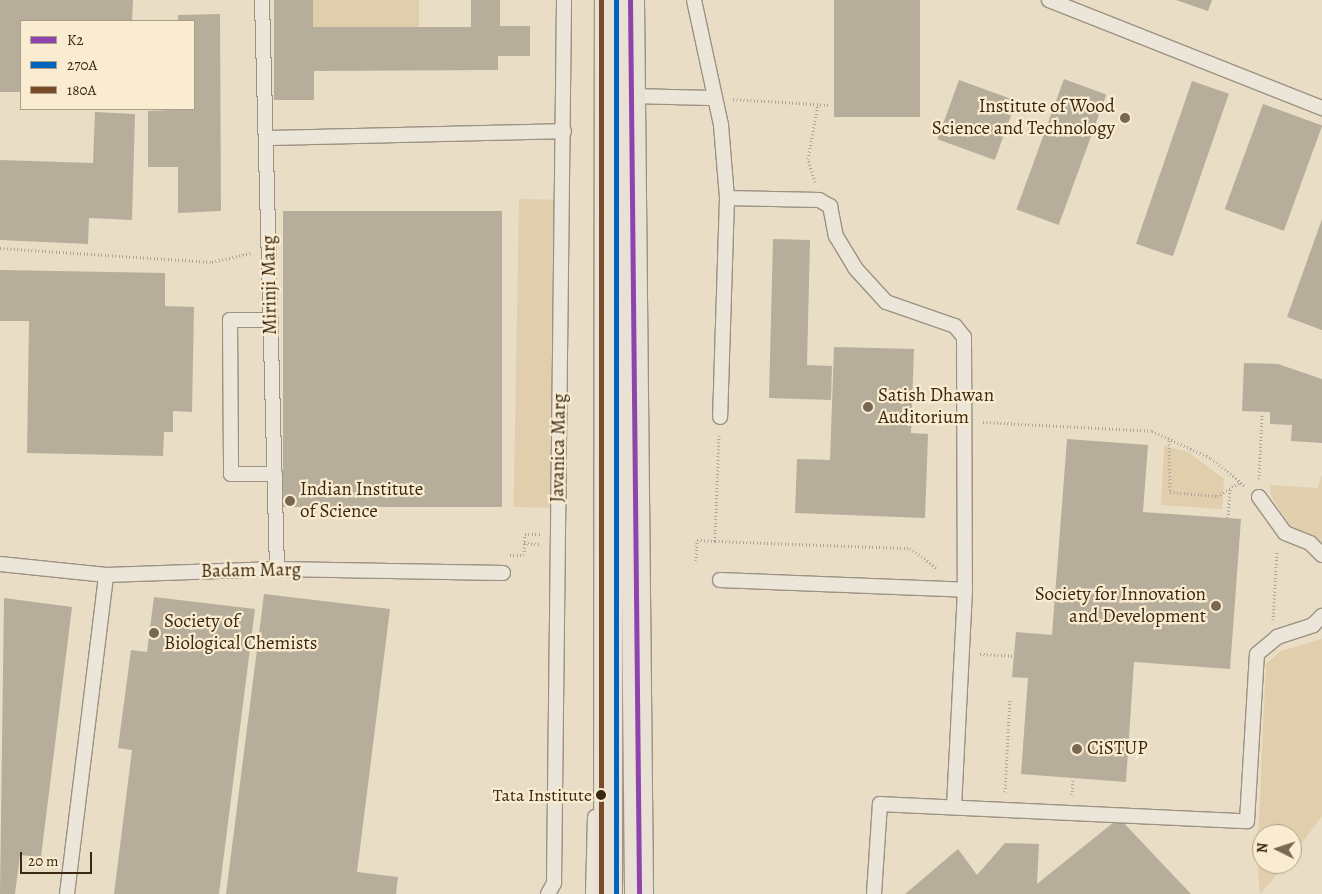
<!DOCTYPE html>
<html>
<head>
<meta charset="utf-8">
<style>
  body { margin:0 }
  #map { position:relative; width:1322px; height:894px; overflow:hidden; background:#e9ddc5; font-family:Alegreya,serif }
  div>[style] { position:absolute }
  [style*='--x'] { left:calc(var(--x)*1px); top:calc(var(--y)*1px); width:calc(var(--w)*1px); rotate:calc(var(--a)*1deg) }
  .green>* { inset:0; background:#e0cead; transform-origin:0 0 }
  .building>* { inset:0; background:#b6ad9b; transform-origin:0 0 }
  .path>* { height:3px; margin-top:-1.5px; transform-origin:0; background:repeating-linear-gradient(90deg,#aba59a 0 1px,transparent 0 3.5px) }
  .roads { filter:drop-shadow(1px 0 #9b9282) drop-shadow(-1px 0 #9b9282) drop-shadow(0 1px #9b9282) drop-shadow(0 -1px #9b9282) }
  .lane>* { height:14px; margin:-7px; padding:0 7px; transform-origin:7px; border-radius:7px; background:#ece6da }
  .highway>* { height:28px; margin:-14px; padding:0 14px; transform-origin:14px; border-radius:14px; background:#e8e1d4 }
  .bus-1>* { height:5px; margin:-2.5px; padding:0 2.5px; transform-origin:2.5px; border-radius:2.5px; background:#8e44ad }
  .bus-2>* { height:5px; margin:-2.5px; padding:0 2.5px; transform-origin:2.5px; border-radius:2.5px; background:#0065bd }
  .bus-3>* { height:5px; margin:-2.5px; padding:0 2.5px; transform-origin:2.5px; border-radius:2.5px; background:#7a4b2a }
  .dots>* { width:14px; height:14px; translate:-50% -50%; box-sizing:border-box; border:2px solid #faecd0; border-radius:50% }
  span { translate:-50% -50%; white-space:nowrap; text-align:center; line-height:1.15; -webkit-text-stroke:4.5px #faecd0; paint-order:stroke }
  .bus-label { font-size:18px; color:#3b2813 }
  .right { translate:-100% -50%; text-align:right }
  .poi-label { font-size:19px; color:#3b2813 }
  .left { translate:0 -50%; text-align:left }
  .street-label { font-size:19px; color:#3b2813 }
  .legend { position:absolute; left:20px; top:20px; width:175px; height:90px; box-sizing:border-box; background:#faecd0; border:1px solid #ae9e84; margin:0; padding:6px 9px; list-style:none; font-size:15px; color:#3b2813 }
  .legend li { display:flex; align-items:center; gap:10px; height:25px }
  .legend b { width:25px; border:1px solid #ae9e84 }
  .north { position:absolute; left:1252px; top:824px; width:50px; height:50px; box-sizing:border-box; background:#faecd0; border:1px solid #ae9e84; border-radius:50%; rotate:274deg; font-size:14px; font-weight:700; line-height:20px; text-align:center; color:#3b2813 }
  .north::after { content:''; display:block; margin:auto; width:18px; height:22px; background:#786751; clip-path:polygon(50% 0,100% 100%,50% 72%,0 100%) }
  .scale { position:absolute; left:20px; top:852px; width:72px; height:22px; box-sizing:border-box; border:2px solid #3b2813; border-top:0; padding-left:6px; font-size:15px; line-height:18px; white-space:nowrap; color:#3b2813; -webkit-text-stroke:4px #faecd0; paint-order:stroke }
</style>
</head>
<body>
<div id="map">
  <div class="green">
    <div style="left:313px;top:0;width:106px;height:27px"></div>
    <div style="left:519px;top:199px;width:39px;height:308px;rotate:1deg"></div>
    <div style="clip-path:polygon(1164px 446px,1188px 452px,1224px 479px,1222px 509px,1161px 505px)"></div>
    <div style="clip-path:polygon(1322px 475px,1322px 544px,1290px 525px,1271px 496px,1270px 485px,1317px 488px)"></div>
    <div style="clip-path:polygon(1322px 639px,1322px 816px,1292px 856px,1292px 834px,1262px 834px,1262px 864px,1286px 864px,1260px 894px,1257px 861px,1266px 664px,1281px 651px)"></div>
  </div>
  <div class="building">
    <div style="clip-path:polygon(0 0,133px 0,132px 21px,21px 21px,21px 92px,0 92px)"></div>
    <div style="clip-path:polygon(274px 0,313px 0,313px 27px,471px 27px,471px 0,500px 0,500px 26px,530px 26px,530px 56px,498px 56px,498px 70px,314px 71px,314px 100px,274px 100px)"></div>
    <div style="left:834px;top:0;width:86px;height:117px"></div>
    <div style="clip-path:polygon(1176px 0,1212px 0,1208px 11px)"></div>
    <div style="clip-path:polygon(220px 14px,221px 211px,178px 213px,178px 167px,148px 167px,148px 111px,194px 109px,194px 21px,178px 21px,178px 15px)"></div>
    <div style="left:1064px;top:79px;width:45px;height:139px;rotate:20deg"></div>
    <div style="left:959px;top:80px;width:61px;height:63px;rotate:20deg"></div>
    <div style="left:1192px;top:81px;width:39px;height:172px;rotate:19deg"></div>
    <div style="left:1263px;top:104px;width:63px;height:112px;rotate:20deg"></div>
    <div style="clip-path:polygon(95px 112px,135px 114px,132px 220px,89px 218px,88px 244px,0 240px,0 160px,93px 163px)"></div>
    <div style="left:502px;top:211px;width:296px;height:219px;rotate:90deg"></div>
    <div style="clip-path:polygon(1322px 219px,1322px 330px,1287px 317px)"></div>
    <div style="clip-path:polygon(773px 239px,810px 240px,807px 365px,832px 366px,831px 400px,769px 398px)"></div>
    <div style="clip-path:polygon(0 270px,165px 273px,165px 306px,194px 307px,192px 412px,173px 411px,173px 432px,164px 432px,163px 456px,27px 453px,29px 321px,0 321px)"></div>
    <div style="clip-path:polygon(834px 347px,914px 349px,911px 433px,928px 434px,925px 518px,795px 513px,797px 459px,830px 460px)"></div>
    <div style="clip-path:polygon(1244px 363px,1278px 364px,1322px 379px,1322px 443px,1291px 441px,1292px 425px,1270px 424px,1270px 412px,1242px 411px)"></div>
    <div style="clip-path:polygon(1067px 439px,1148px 445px,1143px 512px,1241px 519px,1230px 669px,1134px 662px,1126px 782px,1021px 774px,1028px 678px,1012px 677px,1016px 632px,1052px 635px)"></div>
    <div style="clip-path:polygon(264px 594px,390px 609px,357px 872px,398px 877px,396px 894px,226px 894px)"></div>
    <div style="clip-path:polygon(154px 597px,255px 609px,219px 894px,114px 894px,132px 750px,118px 748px,131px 650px,147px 652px)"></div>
    <div style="clip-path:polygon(4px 598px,72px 607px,41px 857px,20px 855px,15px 894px,0 894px)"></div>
    <div style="clip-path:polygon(1119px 818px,1191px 894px,905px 894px,958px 849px,977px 875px,1005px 843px,1039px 844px,1037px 884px)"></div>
  </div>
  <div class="path">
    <div style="--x:733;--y:99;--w:97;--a:3.5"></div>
    <div style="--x:815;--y:182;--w:24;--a:-107"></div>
    <div style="--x:808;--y:159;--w:56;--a:-79.7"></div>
    <div style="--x:0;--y:248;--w:212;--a:3.8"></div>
    <div style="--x:212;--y:262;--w:40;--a:-13"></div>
    <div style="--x:983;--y:422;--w:169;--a:3"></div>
    <div style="--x:1152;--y:431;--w:65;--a:24.6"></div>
    <div style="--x:1211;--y:458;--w:44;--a:39.5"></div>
    <div style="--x:719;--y:435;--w:106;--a:92.2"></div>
    <div style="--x:715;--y:541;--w:195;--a:2.1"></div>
    <div style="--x:910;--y:548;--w:35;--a:37"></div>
    <div style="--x:1169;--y:437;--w:55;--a:89"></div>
    <div style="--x:1170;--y:492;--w:47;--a:4.9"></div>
    <div style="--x:1217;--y:496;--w:27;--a:-31"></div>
    <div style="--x:1259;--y:479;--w:64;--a:-87.3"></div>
    <div style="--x:1228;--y:518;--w:30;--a:-86"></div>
    <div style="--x:524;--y:543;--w:15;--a:4"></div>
    <div style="--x:510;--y:555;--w:14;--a:0"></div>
    <div style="--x:524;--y:555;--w:21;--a:-87"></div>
    <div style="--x:525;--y:534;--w:15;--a:0"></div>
    <div style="--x:696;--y:561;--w:21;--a:-87"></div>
    <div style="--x:697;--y:540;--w:18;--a:3"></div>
    <div style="--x:1273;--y:620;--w:69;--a:-86.7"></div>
    <div style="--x:980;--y:654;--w:34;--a:3"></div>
    <div style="--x:1005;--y:792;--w:94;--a:-87"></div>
    <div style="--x:1072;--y:795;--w:17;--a:-87"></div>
  </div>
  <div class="roads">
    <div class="lane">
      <div style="--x:262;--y:0;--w:569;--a:88.49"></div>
      <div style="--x:694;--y:0;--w:128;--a:77.8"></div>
      <div style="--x:721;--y:125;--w:73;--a:85.3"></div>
      <div style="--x:727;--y:198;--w:219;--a:91.8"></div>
      <div style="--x:1049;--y:0;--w:294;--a:21.6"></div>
      <div style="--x:629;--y:96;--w:84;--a:1.4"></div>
      <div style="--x:266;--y:138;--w:298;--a:-1.3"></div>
      <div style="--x:727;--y:198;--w:92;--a:1.2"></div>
      <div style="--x:819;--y:200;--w:13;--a:29"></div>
      <div style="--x:830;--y:206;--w:31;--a:79"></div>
      <div style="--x:836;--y:236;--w:37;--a:59"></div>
      <div style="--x:855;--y:268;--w:46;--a:47.6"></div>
      <div style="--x:886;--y:302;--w:73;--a:19.2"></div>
      <div style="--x:955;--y:326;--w:14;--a:51"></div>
      <div style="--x:964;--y:337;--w:253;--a:89.8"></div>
      <div style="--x:965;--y:590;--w:217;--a:92.9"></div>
      <div style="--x:271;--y:320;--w:41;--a:180"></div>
      <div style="--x:230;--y:320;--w:154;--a:89.6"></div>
      <div style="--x:231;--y:474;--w:44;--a:0"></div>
      <div style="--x:1259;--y:497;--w:44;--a:54.2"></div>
      <div style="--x:1285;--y:533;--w:27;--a:22"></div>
      <div style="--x:1310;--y:543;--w:17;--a:45"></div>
      <div style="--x:0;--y:564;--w:107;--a:5.9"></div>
      <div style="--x:106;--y:575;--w:171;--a:-2"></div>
      <div style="--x:277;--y:569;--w:226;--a:1"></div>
      <div style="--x:720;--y:580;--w:245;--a:2.3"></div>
      <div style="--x:67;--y:894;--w:321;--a:-83"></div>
      <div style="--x:548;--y:894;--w:13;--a:-61"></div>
      <div style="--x:554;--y:883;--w:883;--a:-89.35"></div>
      <div style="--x:593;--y:894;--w:77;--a:-88.5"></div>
      <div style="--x:874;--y:894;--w:90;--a:-86.2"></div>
      <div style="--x:880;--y:804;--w:367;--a:2.7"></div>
      <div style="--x:1247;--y:821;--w:167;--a:-86.6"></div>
      <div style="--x:1257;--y:654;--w:26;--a:-40"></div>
      <div style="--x:1277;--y:637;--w:38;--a:-18"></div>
      <div style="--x:1313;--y:625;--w:13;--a:-45"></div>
    </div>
    <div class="highway">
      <div style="--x:630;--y:0;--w:894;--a:89.42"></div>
      <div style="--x:608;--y:894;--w:894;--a:-89.94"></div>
    </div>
  </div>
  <div class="bus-1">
    <div style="--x:630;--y:0;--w:894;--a:89.42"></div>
  </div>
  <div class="bus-2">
    <div style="--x:616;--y:894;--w:894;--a:-90"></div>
  </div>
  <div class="bus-3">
    <div style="--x:601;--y:894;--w:894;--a:-90"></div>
  </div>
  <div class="dots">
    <div style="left:1125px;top:118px;background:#786751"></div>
    <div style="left:868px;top:407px;background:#786751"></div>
    <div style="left:290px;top:501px;background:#786751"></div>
    <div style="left:1216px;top:606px;background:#786751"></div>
    <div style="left:154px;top:633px;background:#786751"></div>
    <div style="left:1077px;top:749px;background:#786751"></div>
    <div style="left:601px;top:795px;background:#3b2813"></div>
  </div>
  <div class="bus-label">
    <span class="right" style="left:592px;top:795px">Tata Institute</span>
  </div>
  <div class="poi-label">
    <span class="right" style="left:1115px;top:118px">Institute of Wood<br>Science and Technology</span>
    <span class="left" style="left:878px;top:407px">Satish Dhawan<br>Auditorium</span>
    <span class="left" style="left:300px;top:501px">Indian Institute<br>of Science</span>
    <span class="right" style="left:1206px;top:606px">Society for Innovation<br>and Development</span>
    <span class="left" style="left:164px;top:633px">Society of<br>Biological Chemists</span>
    <span class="left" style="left:1087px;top:749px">CiSTUP</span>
  </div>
  <div class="street-label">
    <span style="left:270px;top:285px;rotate:-91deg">Mirinji Marg</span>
    <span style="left:559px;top:448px;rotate:-89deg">Javanica Marg</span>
    <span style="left:251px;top:571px;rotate:-1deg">Badam Marg</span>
  </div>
  <ul class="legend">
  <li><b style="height:6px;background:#8e44ad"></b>K2</li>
  <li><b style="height:6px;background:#0065bd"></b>270A</li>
  <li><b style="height:6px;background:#7a4b2a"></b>180A</li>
  </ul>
  <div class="north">N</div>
  <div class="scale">20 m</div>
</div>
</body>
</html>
